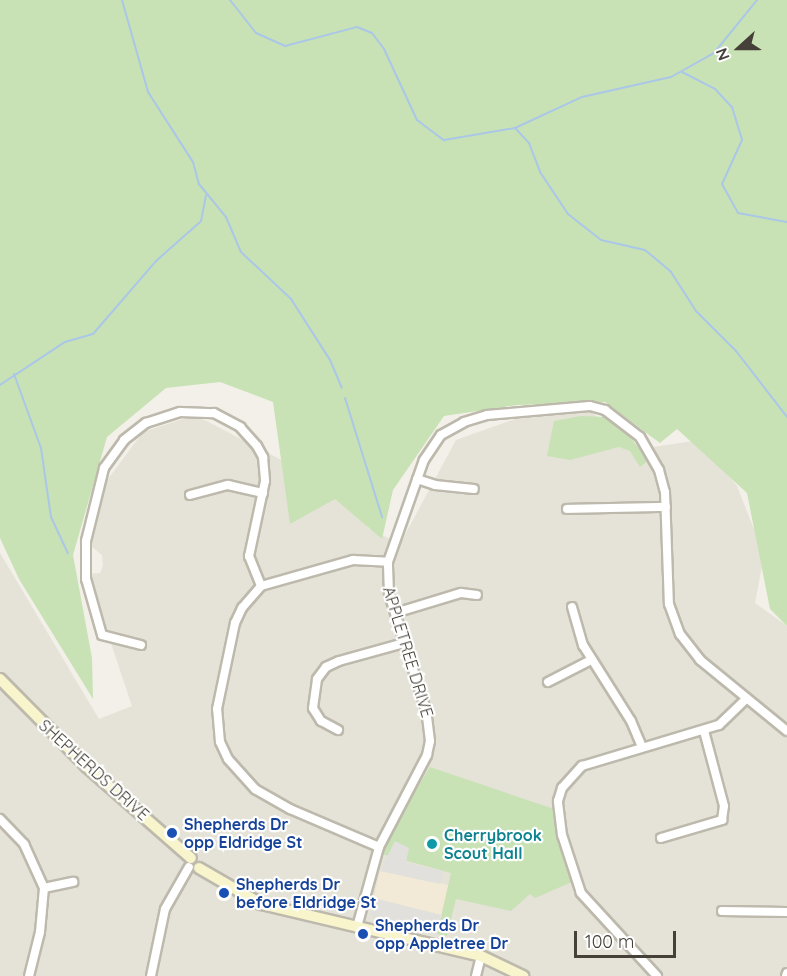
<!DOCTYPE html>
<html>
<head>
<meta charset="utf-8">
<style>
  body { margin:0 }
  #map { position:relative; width:787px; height:976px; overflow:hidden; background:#f2f0e8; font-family:Quicksand,sans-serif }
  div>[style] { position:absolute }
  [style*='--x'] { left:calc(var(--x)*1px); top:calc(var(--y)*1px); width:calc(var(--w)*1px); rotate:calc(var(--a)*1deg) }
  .residential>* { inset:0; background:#e5e3d7 }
  .commercial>* { inset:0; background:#f2ead6 }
  .green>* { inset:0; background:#c8e2b5 }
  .parking>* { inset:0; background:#e1e0dc }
  .stream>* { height:2px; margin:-1px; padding:0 1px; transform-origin:1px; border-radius:1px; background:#abc7e8 }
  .roads { filter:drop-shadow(2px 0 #bdb9ac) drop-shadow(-2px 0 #bdb9ac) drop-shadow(0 2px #bdb9ac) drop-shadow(0 -2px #bdb9ac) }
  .minor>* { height:8px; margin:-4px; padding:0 4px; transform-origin:4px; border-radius:4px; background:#fff }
  .secondary>* { height:10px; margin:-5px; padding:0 5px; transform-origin:5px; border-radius:5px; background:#f8f4cc }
  .dots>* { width:16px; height:16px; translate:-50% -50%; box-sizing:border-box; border:3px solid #fff; border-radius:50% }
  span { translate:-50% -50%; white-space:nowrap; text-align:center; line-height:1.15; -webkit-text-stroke:4.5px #fff; paint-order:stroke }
  .street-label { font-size:16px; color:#454138 }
  .transit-label { font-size:16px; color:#164399; font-weight:700 }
  .left { translate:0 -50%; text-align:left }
  .culture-label { font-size:16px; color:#0d838f; font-weight:700 }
  .north { position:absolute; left:709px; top:18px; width:60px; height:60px; -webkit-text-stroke:4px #fff; paint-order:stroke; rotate:249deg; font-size:16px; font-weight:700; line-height:24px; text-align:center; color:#454138 }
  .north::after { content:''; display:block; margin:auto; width:21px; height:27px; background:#454138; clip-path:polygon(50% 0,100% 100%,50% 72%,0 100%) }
  .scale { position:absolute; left:574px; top:931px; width:102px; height:27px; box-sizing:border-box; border:3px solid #454138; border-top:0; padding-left:8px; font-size:18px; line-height:21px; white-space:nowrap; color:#454138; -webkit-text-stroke:4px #fff; paint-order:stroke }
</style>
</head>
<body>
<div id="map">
  <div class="residential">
    <div style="clip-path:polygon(591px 412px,640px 449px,700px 440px,737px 486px,764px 555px,755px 603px,787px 626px,787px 976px,0 976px,0 553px,99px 719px,132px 706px,88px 574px,100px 573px,103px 566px,102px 555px,91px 546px,105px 483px,143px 432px,195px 415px,351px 496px,368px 528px,400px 544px,456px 440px,515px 419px)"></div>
  </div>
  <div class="commercial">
    <div style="clip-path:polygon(380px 871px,449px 885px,437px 934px,374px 920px,370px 914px)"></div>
  </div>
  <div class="green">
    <div style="clip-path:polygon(0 0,787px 0,787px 626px,770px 609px,747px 493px,677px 429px,660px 443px,605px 402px,517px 405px,444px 416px,393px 490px,382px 539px,335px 499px,290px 524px,273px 402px,220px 382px,166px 388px,107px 437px,73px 555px,92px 658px,93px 699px,19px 579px,0 538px)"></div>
    <div style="clip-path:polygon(581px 416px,605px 417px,620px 425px,649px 460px,640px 467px,630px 451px,619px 447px,570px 460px,547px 456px,554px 421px)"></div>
    <div style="clip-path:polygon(430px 767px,554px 809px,572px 882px,535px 898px,530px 894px,511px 911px,456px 899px,447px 936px,437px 934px,451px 873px,382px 854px,394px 825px)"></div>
  </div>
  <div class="parking">
    <div style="clip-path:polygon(395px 841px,409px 848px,406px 863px,443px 871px,440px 884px,380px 871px)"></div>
    <div style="clip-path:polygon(374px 898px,442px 915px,437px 934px,374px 920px,370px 914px)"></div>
  </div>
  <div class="stream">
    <div style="--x:122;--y:0;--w:96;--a:74.2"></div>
    <div style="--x:148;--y:92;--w:83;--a:57.3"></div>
    <div style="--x:193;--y:162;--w:23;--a:75"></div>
    <div style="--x:199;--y:184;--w:43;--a:50.7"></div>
    <div style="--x:226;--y:217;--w:38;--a:67"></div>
    <div style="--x:241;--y:252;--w:69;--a:43.2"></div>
    <div style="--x:291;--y:299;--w:72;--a:57.4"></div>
    <div style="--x:330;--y:360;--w:30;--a:67"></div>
    <div style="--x:230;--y:0;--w:42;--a:51.8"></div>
    <div style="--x:256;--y:33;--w:32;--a:24"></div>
    <div style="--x:285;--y:46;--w:74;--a:-14.8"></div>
    <div style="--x:357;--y:27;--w:16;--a:22"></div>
    <div style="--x:372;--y:33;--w:20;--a:53"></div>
    <div style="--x:384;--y:49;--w:78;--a:65.1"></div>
    <div style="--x:417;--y:120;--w:34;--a:37"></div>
    <div style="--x:444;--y:140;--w:72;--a:-9.6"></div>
    <div style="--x:515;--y:128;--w:74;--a:-24.8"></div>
    <div style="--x:582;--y:97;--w:91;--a:-12.7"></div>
    <div style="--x:671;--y:77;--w:49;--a:-29.2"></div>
    <div style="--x:714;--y:53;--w:68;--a:-50.9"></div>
    <div style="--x:682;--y:72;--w:37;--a:27"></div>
    <div style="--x:715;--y:89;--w:25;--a:47"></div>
    <div style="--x:732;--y:107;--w:34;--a:73"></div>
    <div style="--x:742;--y:140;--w:48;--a:114.4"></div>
    <div style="--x:722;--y:184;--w:33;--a:61"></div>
    <div style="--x:738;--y:213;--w:50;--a:10.4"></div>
    <div style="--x:515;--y:128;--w:21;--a:47"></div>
    <div style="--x:529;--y:143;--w:31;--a:69"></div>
    <div style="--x:540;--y:172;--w:50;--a:56.3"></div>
    <div style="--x:568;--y:214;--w:42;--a:38.2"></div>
    <div style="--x:601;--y:240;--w:45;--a:12.8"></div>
    <div style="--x:645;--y:250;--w:34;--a:40"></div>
    <div style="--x:671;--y:272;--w:46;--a:57.3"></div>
    <div style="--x:696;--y:311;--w:57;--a:45"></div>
    <div style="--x:736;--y:351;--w:83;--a:52.3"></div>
    <div style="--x:14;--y:374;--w:79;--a:70"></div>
    <div style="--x:41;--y:448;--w:70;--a:81.8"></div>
    <div style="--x:51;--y:517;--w:40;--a:65"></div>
    <div style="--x:0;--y:385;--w:78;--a:-33.5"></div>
    <div style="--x:65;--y:342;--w:29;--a:-16"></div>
    <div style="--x:93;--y:334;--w:96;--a:-49.2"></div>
    <div style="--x:156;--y:261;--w:60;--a:-41.6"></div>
    <div style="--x:201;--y:221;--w:26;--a:-79"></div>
    <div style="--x:345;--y:398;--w:125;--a:72.7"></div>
  </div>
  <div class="roads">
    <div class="minor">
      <div style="--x:417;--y:479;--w:19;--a:18"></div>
      <div style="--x:435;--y:485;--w:39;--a:6"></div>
      <div style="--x:190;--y:495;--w:39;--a:-15"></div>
      <div style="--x:228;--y:485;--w:36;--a:13"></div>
      <div style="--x:567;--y:509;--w:99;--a:-1.2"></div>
      <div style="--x:572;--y:607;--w:40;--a:74"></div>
      <div style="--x:583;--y:645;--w:90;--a:57.7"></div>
      <div style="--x:631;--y:721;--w:28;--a:67"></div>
      <div style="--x:395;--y:613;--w:69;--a:-16.9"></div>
      <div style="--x:461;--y:593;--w:16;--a:7"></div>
      <div style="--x:141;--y:645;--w:40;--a:-165.6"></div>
      <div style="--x:102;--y:635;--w:58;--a:-105.9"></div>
      <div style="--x:86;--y:579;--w:38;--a:-90"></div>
      <div style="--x:86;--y:541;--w:75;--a:-76.1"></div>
      <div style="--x:104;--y:468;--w:34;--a:-54"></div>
      <div style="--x:124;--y:440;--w:28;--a:-38"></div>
      <div style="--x:146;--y:423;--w:36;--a:-18"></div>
      <div style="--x:180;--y:412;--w:34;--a:2"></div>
      <div style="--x:214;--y:413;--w:30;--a:28"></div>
      <div style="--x:240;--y:427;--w:25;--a:48"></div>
      <div style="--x:257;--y:446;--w:13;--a:61"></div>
      <div style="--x:263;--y:457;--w:24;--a:85"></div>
      <div style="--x:265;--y:481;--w:77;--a:102"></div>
      <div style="--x:249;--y:556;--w:32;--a:68"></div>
      <div style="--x:548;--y:682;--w:48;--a:-27.1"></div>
      <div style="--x:338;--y:730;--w:19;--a:-152"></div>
      <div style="--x:321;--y:721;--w:15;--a:-122"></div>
      <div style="--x:313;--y:708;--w:29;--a:-82"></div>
      <div style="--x:317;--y:679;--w:15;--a:-53"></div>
      <div style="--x:326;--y:667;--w:14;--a:-25"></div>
      <div style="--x:339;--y:661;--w:67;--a:-15.5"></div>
      <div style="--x:0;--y:819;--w:35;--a:46"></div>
      <div style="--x:24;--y:844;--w:48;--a:65.6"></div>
      <div style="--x:44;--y:888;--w:44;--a:95.2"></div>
      <div style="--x:40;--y:932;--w:45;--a:104"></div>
      <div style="--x:661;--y:838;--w:64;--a:-16.4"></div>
      <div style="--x:722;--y:820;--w:14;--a:-82"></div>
      <div style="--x:724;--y:806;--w:78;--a:-104.9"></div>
      <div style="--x:379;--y:847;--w:97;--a:-156.9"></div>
      <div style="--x:290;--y:809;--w:40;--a:-150.3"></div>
      <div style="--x:255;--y:789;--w:40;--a:-132"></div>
      <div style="--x:228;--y:759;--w:19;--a:-115"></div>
      <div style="--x:220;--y:742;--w:33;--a:-95"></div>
      <div style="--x:217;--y:709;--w:88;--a:-78.2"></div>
      <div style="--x:235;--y:623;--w:17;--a:-65"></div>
      <div style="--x:242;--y:608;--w:29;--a:-49"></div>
      <div style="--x:261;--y:586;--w:96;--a:-15.8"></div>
      <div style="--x:353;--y:560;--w:35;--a:3"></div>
      <div style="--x:44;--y:888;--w:30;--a:-12"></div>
      <div style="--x:722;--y:911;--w:65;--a:0.9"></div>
      <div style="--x:357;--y:927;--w:83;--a:-74.6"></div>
      <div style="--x:379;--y:847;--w:104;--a:-62.4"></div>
      <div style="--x:427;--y:755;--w:14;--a:-78"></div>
      <div style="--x:430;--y:741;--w:31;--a:-97"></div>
      <div style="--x:426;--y:710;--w:122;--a:-107.7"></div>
      <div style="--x:389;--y:594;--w:32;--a:-92"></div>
      <div style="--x:388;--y:562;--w:108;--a:-70.6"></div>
      <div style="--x:424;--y:460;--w:30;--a:-56"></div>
      <div style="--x:441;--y:435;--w:26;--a:-29"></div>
      <div style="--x:464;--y:422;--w:24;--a:-17"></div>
      <div style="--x:487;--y:415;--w:103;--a:-5"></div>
      <div style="--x:590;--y:406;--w:16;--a:15"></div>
      <div style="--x:605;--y:410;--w:44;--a:37.6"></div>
      <div style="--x:640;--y:437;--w:38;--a:60"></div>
      <div style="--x:659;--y:470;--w:23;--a:75"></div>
      <div style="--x:665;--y:492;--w:112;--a:88"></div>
      <div style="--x:669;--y:604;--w:32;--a:70"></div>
      <div style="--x:680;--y:634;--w:33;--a:52"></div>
      <div style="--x:700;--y:660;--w:112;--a:39.2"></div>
      <div style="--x:151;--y:976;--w:68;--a:-78.2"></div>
      <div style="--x:165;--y:909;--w:48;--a:-60.3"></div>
      <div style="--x:476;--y:976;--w:21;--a:-76"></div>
      <div style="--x:657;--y:976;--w:113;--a:-132.5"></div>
      <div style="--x:581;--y:893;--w:61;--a:-108.1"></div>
      <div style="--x:562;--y:835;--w:34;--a:-97"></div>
      <div style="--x:558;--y:801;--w:14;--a:-73"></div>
      <div style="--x:562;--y:788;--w:30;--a:-48"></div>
      <div style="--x:582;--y:766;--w:143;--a:-16.7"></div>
      <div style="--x:719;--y:725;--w:37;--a:-44"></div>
      <div style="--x:786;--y:976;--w:3;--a:-72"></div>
    </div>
    <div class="secondary">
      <div style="--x:0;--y:679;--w:124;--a:45.3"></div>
      <div style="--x:87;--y:767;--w:138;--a:41.2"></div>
      <div style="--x:199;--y:868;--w:72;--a:30.1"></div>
      <div style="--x:261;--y:904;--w:226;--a:13.3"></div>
      <div style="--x:481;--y:956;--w:47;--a:25.5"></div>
    </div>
  </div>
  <div class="dots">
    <div style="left:172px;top:833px;background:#1a4fb4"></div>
    <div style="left:432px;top:844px;background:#0f9aa8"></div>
    <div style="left:224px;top:893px;background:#1a4fb4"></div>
    <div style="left:363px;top:934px;background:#1a4fb4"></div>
  </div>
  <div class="street-label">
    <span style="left:408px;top:652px;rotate:73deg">APPLETREE DRIVE</span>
    <span style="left:94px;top:770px;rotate:42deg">SHEPHERDS DRIVE</span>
  </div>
  <div class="transit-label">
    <span class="left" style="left:184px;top:833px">Shepherds Dr<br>opp Eldridge St</span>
    <span class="left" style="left:236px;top:893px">Shepherds Dr<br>before Eldridge St</span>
    <span class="left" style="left:375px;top:934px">Shepherds Dr<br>opp Appletree Dr</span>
  </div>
  <div class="culture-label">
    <span class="left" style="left:444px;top:844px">Cherrybrook<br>Scout Hall</span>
  </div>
  <div class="north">N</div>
  <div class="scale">100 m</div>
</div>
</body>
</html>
